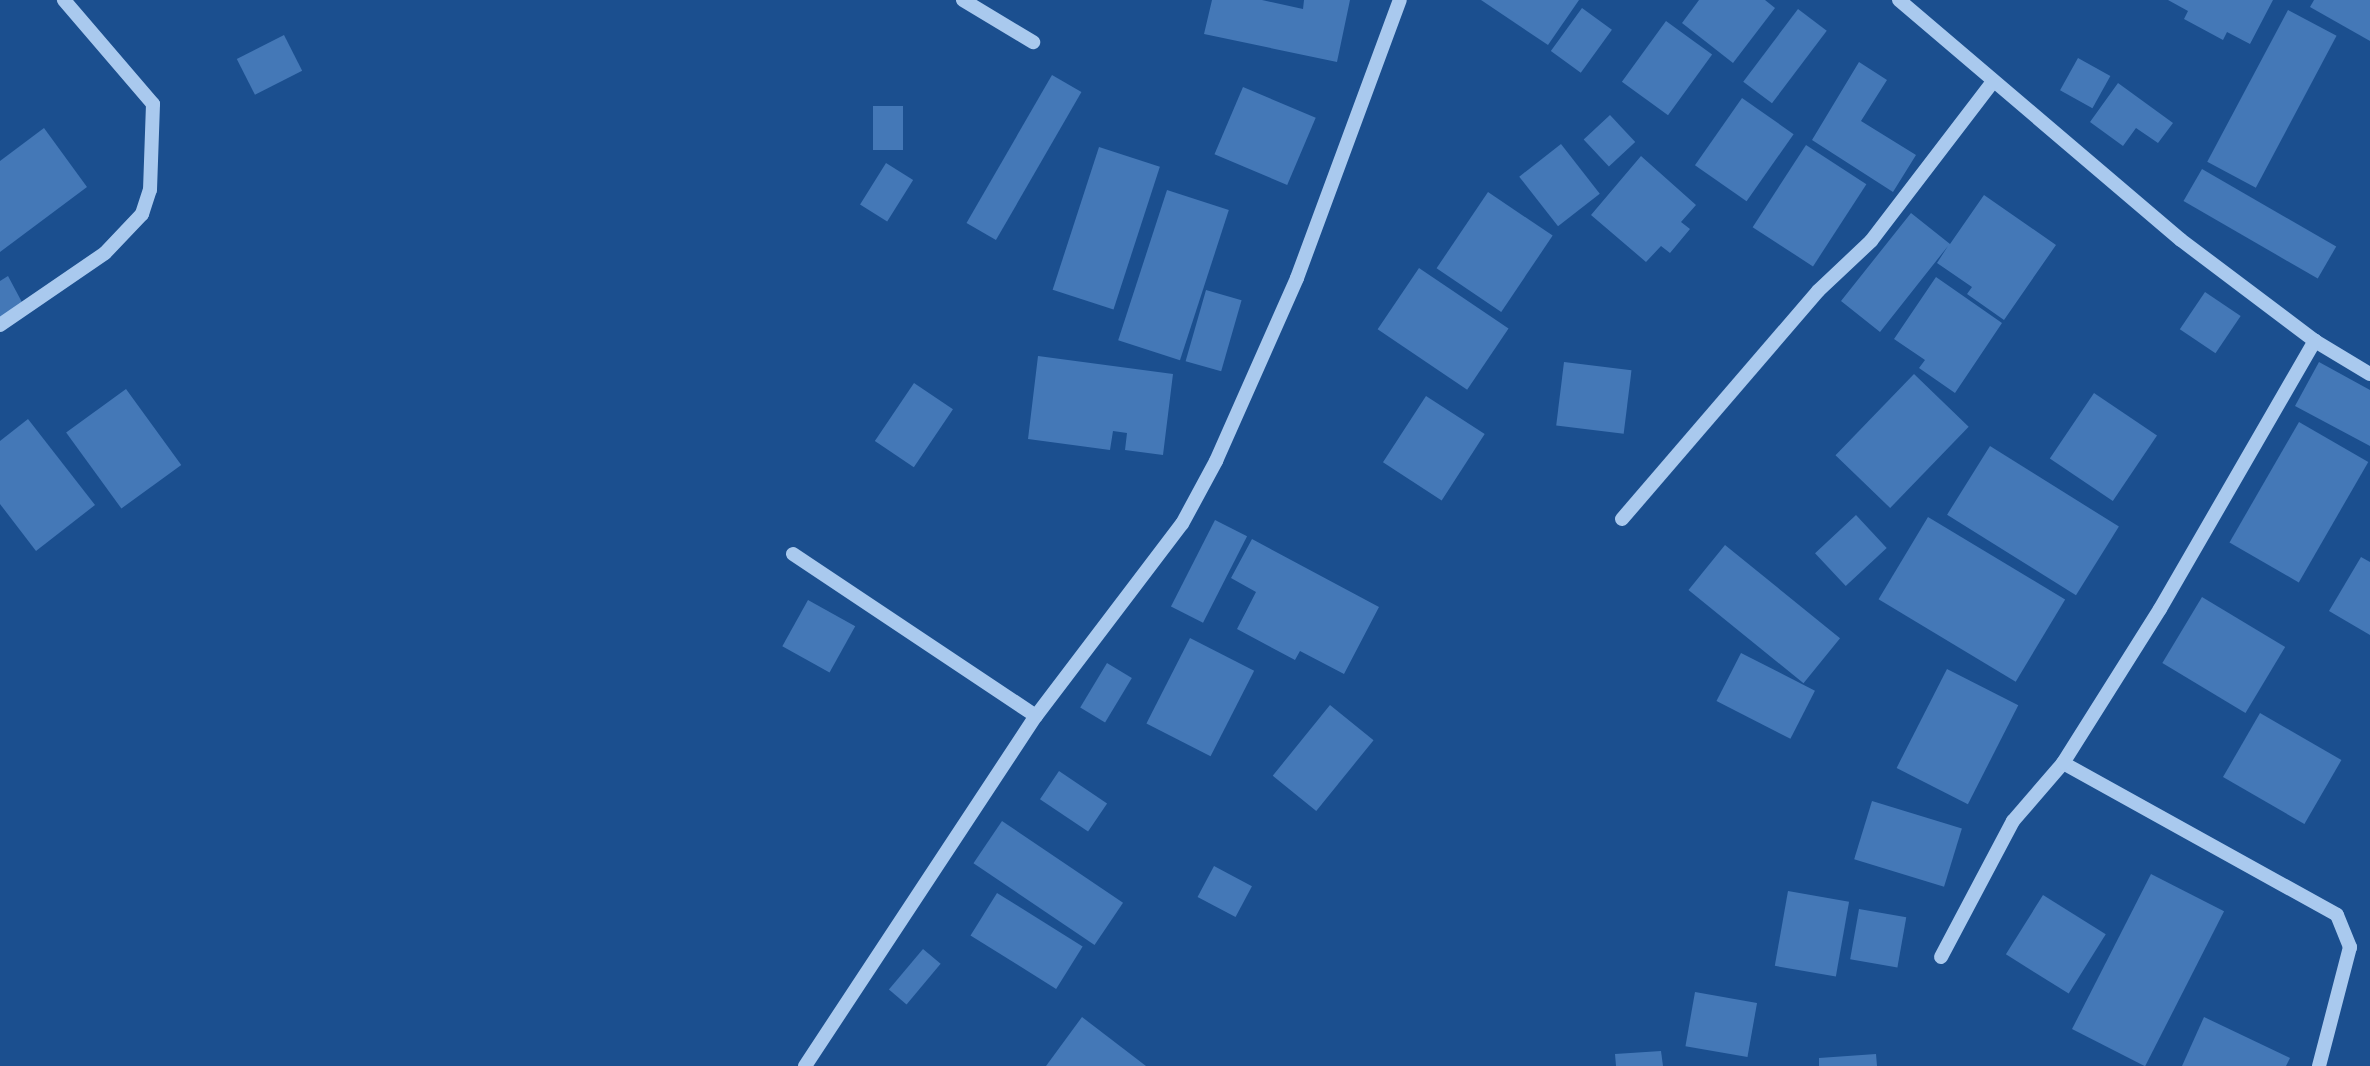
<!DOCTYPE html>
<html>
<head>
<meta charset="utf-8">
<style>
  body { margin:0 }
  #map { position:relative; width:2370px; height:1066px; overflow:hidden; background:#1b4f8f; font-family:Signika,sans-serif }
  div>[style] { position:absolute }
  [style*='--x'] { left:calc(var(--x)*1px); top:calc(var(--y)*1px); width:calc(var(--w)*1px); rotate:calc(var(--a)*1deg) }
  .building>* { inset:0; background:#4478b7; transform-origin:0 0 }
  .minor>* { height:14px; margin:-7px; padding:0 7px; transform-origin:7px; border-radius:7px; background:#a9c9ee }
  span { translate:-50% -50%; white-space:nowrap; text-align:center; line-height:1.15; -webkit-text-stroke:7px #1b4f8f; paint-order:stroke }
</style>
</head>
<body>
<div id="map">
  <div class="building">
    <div style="clip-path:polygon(1212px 0,1262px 0,1303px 9px,1304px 0,1350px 0,1337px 62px,1204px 34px)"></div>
    <div style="clip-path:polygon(1481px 0,1579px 0,1548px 45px)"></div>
    <div style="clip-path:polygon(1699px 0,1765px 0,1775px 8px,1733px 63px,1682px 23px)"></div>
    <div style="clip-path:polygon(2168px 0,2273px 0,2250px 44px,2227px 32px,2223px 40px,2184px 19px,2188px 11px)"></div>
    <div style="clip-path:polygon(2314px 0,2370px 0,2370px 41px,2310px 7px)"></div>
    <div style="left:1582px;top:8px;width:37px;height:53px;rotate:36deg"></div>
    <div style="left:1798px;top:9px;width:36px;height:91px;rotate:37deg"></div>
    <div style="left:2288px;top:10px;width:55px;height:172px;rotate:28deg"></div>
    <div style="left:1666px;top:21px;width:57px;height:75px;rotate:36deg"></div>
    <div style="left:284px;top:35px;width:40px;height:53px;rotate:63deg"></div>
    <div style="left:2078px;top:58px;width:37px;height:37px;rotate:29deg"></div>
    <div style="clip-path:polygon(1859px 62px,1887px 80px,1861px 121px,1916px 155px,1893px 192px,1812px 140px)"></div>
    <div style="left:1052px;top:75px;width:34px;height:171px;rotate:30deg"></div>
    <div style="clip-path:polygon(2118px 83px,2173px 123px,2158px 143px,2136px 128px,2123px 146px,2090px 122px)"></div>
    <div style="left:1243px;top:87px;width:79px;height:73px;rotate:23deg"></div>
    <div style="left:1742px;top:98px;width:63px;height:82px;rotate:35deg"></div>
    <div style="left:873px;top:106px;width:30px;height:44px"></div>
    <div style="left:1610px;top:115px;width:37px;height:36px;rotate:47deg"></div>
    <div style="clip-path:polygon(44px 128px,87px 187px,0 252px,0 161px)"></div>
    <div style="left:1561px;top:144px;width:63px;height:53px;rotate:52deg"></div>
    <div style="left:1806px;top:145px;width:72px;height:98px;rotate:33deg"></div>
    <div style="left:1099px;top:147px;width:64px;height:150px;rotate:18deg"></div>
    <div style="clip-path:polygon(1641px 156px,1696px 205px,1681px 222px,1690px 229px,1670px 253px,1661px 246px,1646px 262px,1591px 215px)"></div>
    <div style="left:886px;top:163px;width:32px;height:49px;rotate:32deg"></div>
    <div style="left:2202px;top:169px;width:155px;height:37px;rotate:30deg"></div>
    <div style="left:1167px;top:190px;width:65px;height:158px;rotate:18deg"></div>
    <div style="left:1488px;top:192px;width:78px;height:92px;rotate:34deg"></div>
    <div style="clip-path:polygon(1984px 195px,2056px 245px,2004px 320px,1967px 294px,1972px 287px,1937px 263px,1948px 246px,1880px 332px,1841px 301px,1911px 213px,1950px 244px)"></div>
    <div style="left:1419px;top:268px;width:108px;height:74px;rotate:34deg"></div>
    <div style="clip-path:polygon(8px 276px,24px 306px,0 319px,0 281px)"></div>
    <div style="clip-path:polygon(1936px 277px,2002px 323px,1955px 393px,1919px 368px,1925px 360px,1894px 339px)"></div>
    <div style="left:1206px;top:290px;width:37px;height:74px;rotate:16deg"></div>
    <div style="left:2205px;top:292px;width:43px;height:45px;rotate:34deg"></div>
    <div style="clip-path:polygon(1038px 356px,1173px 374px,1163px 455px,1125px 450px,1127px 433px,1113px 431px,1110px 450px,1028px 439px)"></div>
    <div style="left:1564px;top:362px;width:68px;height:64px;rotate:7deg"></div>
    <div style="clip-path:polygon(2319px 362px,2370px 390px,2370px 446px,2295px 406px)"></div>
    <div style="left:1914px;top:374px;width:76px;height:113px;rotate:44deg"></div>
    <div style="left:914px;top:383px;width:47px;height:70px;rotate:34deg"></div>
    <div style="left:126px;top:389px;width:94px;height:74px;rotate:54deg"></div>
    <div style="left:2094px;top:393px;width:76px;height:79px;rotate:34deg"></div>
    <div style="left:1426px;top:396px;width:70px;height:79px;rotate:33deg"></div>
    <div style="clip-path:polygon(28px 419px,95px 505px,36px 551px,0 504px,0 441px)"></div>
    <div style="left:2299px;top:422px;width:80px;height:139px;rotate:30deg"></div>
    <div style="left:1990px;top:446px;width:152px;height:81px;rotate:32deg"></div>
    <div style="left:1856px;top:515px;width:45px;height:56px;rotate:47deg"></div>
    <div style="left:1928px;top:517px;width:160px;height:96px;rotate:31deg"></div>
    <div style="left:1215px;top:520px;width:36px;height:97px;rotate:27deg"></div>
    <div style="clip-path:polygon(1252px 539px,1379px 607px,1344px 674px,1300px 651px,1295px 660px,1237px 629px,1256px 592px,1231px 578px)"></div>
    <div style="left:1725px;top:545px;width:148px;height:58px;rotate:39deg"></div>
    <div style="clip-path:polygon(2361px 557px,2370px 562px,2370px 635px,2329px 611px)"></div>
    <div style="left:2202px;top:597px;width:97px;height:77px;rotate:31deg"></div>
    <div style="left:808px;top:600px;width:54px;height:53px;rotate:29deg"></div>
    <div style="left:1190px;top:638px;width:72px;height:96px;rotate:27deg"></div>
    <div style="left:1741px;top:653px;width:83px;height:54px;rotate:27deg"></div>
    <div style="left:1107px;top:663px;width:29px;height:52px;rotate:31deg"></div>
    <div style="left:1947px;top:669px;width:80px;height:111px;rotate:27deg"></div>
    <div style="left:1330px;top:705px;width:56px;height:91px;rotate:39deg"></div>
    <div style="left:2260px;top:713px;width:94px;height:74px;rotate:30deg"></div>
    <div style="left:1059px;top:771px;width:58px;height:34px;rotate:34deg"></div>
    <div style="left:1872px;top:801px;width:94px;height:61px;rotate:17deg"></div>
    <div style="left:1002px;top:821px;width:146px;height:51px;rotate:34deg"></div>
    <div style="left:1214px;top:866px;width:43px;height:35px;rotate:28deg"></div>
    <div style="left:2151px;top:874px;width:82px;height:174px;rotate:27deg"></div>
    <div style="left:1788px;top:891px;width:62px;height:76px;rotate:10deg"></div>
    <div style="left:997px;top:893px;width:101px;height:50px;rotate:32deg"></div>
    <div style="left:2043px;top:895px;width:74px;height:70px;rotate:32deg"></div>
    <div style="left:1859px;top:909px;width:48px;height:51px;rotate:10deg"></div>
    <div style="left:923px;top:949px;width:23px;height:53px;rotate:40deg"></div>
    <div style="left:1695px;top:992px;width:63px;height:55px;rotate:10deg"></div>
    <div style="clip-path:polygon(1082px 1017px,1146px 1066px,1046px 1066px)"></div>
    <div style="clip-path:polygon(2204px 1017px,2290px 1058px,2286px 1066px,2182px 1066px)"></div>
    <div style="clip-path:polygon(1661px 1051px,1663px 1066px,1616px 1066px,1615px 1054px)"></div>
    <div style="clip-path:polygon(1876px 1054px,1877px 1066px,1819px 1066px,1819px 1058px)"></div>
  </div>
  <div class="minor">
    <div style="--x:963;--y:0;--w:82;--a:31"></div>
    <div style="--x:1899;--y:0;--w:370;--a:40.4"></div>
    <div style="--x:2181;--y:240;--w:168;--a:37"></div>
    <div style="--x:2315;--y:341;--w:64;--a:31"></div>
    <div style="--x:0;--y:325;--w:127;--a:-34.4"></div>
    <div style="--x:105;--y:253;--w:54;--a:-46.5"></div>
    <div style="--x:142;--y:214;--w:25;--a:-72"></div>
    <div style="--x:150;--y:190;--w:86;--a:-88"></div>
    <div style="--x:153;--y:104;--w:137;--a:-130.6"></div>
    <div style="--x:1622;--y:519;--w:301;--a:-49.3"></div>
    <div style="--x:1818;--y:291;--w:73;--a:-43.3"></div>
    <div style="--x:1871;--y:241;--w:199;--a:-52.6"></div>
    <div style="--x:793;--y:554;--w:292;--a:33.7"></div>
    <div style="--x:2063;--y:763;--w:313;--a:29"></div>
    <div style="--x:2337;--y:915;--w:35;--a:68"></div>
    <div style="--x:2350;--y:947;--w:123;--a:104.6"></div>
    <div style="--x:1941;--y:957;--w:154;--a:-62.1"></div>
    <div style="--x:2013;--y:821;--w:77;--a:-49.2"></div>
    <div style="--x:2063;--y:763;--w:182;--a:-57.8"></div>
    <div style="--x:2160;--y:609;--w:310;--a:-60"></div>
    <div style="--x:805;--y:1066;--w:419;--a:-56.6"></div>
    <div style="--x:1036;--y:716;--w:241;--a:-52.8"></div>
    <div style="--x:1182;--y:524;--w:72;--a:-61.6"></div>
    <div style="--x:1216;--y:461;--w:200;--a:-66.1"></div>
    <div style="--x:1297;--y:278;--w:296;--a:-69.7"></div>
  </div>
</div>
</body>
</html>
